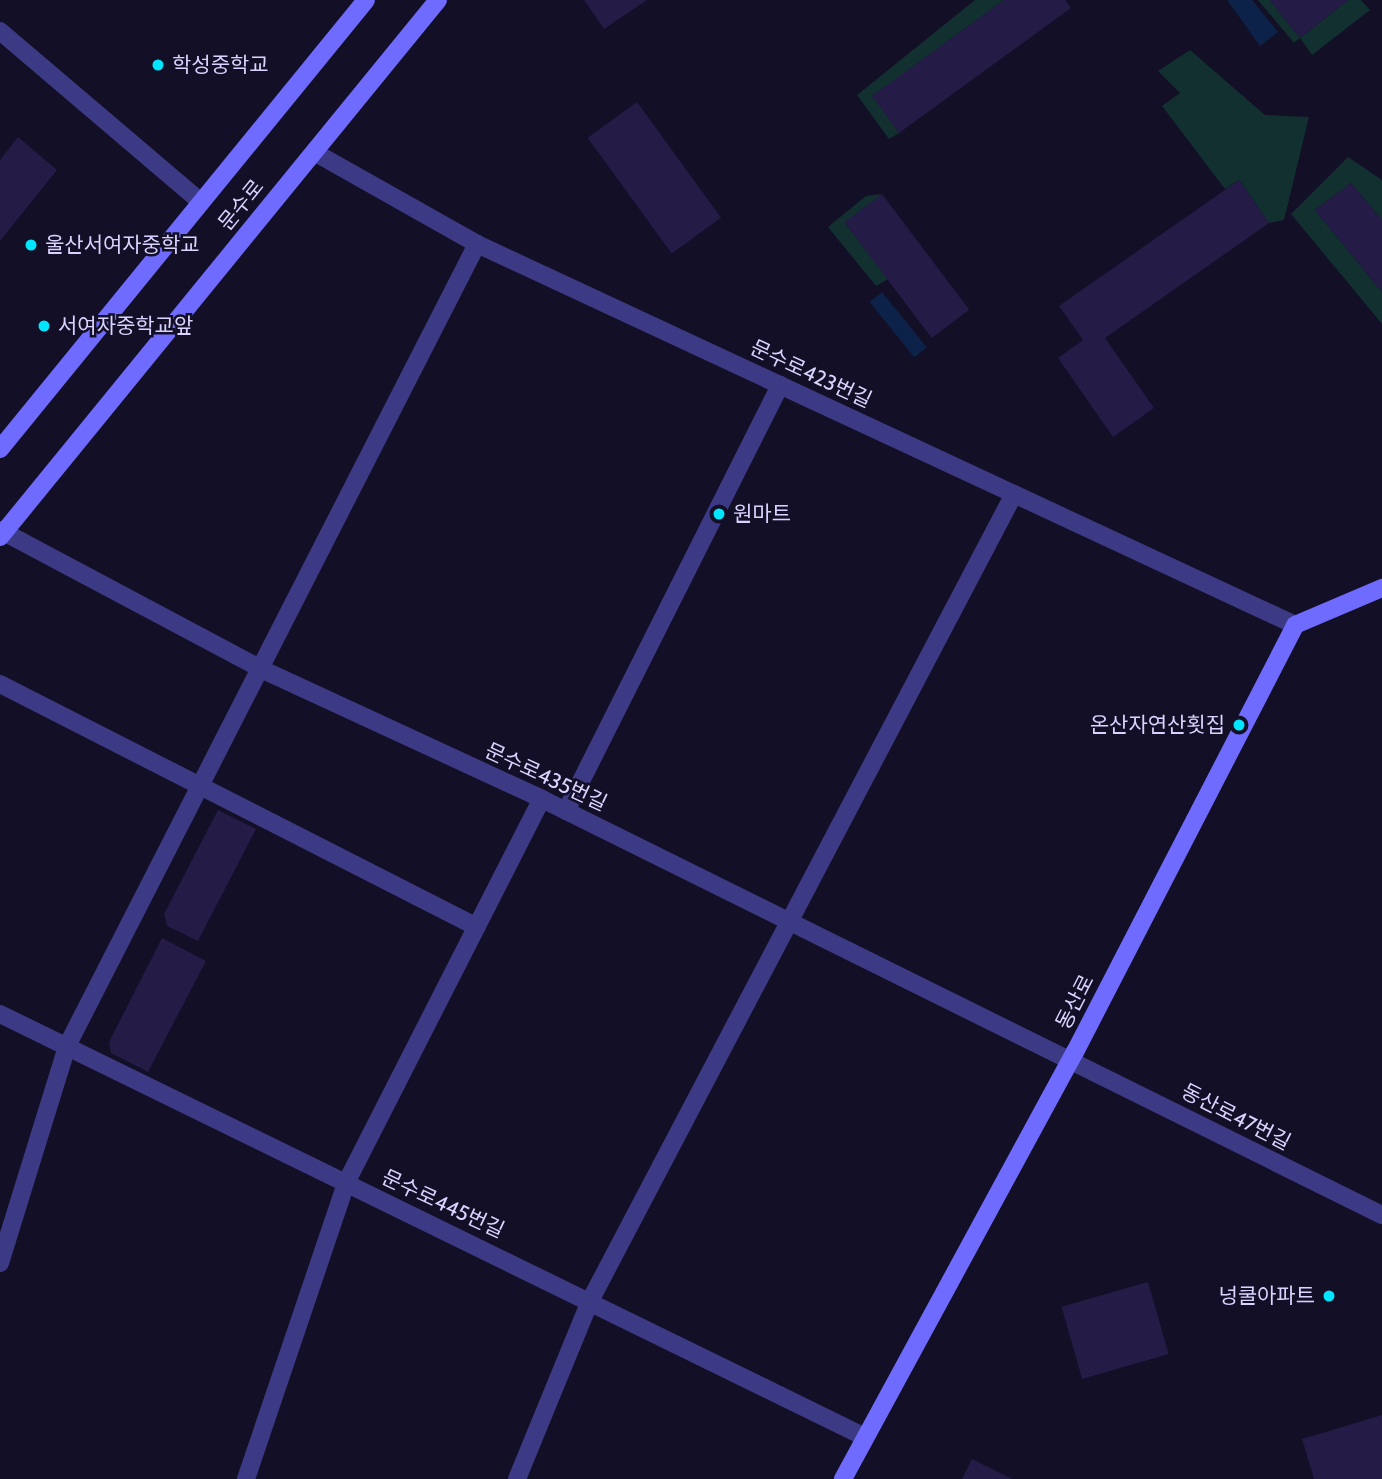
<!DOCTYPE html>
<html>
<head>
<meta charset="utf-8">
<style>
  body { margin:0 }
  #map { position:relative; width:1382px; height:1479px; overflow:hidden; background:#130f26; font-family:Cabin,"Noto Sans KR",sans-serif }
  div>[style] { position:absolute }
  [style*='--x'] { left:calc(var(--x)*1px); top:calc(var(--y)*1px); width:calc(var(--w)*1px); rotate:calc(var(--a)*1deg) }
  .green>* { inset:0; background:#12302f }
  .water>* { inset:0; background:#0c2248; transform-origin:0 0 }
  .building>* { inset:0; background:#241b47; transform-origin:0 0 }
  .street>* { height:18px; margin:-9px; padding:0 9px; transform-origin:9px; border-radius:9px; background:#3d3a85 }
  .secondary>* { height:18px; margin:-9px; padding:0 9px; transform-origin:9px; border-radius:9px; background:#6f6bff }
  .dots>* { width:19px; height:19px; translate:-50% -50%; box-sizing:border-box; border:4px solid #130f26; border-radius:50% }
  span { translate:-50% -50%; white-space:nowrap; text-align:center; line-height:1.15; -webkit-text-stroke:5px #130f26; paint-order:stroke }
  .poi-label { font-size:21px; color:#d9d4ff }
  .left { translate:0 -50%; text-align:left }
  .right { translate:-100% -50%; text-align:right }
  .street-label { font-size:21px; color:#d9d4ff }
</style>
</head>
<body>
<div id="map">
  <div class="green">
    <div style="clip-path:polygon(975px 0,1004px 0,873px 96px,899px 133px,889px 139px,857px 95px)"></div>
    <div style="clip-path:polygon(1258px 0,1270px 0,1300px 38px,1348px 0,1361px 0,1370px 10px,1312px 55px,1300px 38px,1294px 43px)"></div>
    <div style="clip-path:polygon(1190px 50px,1265px 115px,1309px 117px,1284px 220px,1269px 223px,1239px 180px,1225px 189px,1162px 106px,1180px 93px,1158px 71px)"></div>
    <div style="clip-path:polygon(1348px 157px,1382px 180px,1382px 220px,1351px 183px,1315px 210px,1382px 292px,1382px 324px,1291px 214px)"></div>
    <div style="clip-path:polygon(882px 194px,845px 223px,888px 279px,876px 286px,828px 227px,866px 196px)"></div>
  </div>
  <div class="water">
    <div style="clip-path:polygon(1227px 0,1252px 0,1278px 32px,1260px 46px)"></div>
    <div style="left:882px;top:292px;width:71px;height:16px;rotate:51deg"></div>
  </div>
  <div class="building">
    <div style="clip-path:polygon(584px 0,647px 0,604px 29px)"></div>
    <div style="clip-path:polygon(1004px 0,1065px 0,1071px 8px,899px 133px,872px 96px)"></div>
    <div style="clip-path:polygon(1270px 0,1348px 0,1300px 38px)"></div>
    <div style="left:637px;top:102px;width:143px;height:61px;rotate:54deg"></div>
    <div style="clip-path:polygon(18px 137px,57px 170px,0 241px,0 160px)"></div>
    <div style="clip-path:polygon(1239px 180px,1269px 223px,1105px 338px,1154px 408px,1113px 437px,1058px 358px,1083px 340px,1059px 306px)"></div>
    <div style="clip-path:polygon(1351px 183px,1382px 220px,1382px 292px,1315px 210px)"></div>
    <div style="left:882px;top:194px;width:145px;height:47px;rotate:53deg"></div>
    <div style="clip-path:polygon(218px 810px,256px 829px,198px 941px,167px 926px,164px 914px)"></div>
    <div style="clip-path:polygon(162px 938px,206px 961px,148px 1072px,111px 1053px,109px 1042px)"></div>
    <div style="left:1148px;top:1282px;width:75px;height:90px;rotate:74deg"></div>
    <div style="clip-path:polygon(1382px 1415px,1382px 1479px,1314px 1479px,1302px 1439px)"></div>
    <div style="clip-path:polygon(972px 1459px,1012px 1479px,962px 1479px)"></div>
  </div>
  <div class="street">
    <div style="--x:0;--y:31;--w:264;--a:40.4"></div>
    <div style="--x:314;--y:152;--w:187;--a:29.4"></div>
    <div style="--x:477;--y:244;--w:902;--a:24.97"></div>
    <div style="--x:0;--y:530;--w:296;--a:28"></div>
    <div style="--x:261;--y:669;--w:310;--a:24.8"></div>
    <div style="--x:542;--y:799;--w:937;--a:26.35"></div>
    <div style="--x:0;--y:684;--w:535;--a:27"></div>
    <div style="--x:566;--y:811;--w:477;--a:-63.3"></div>
    <div style="--x:0;--y:1014;--w:963;--a:26.06"></div>
    <div style="--x:0;--y:1263;--w:227;--a:-72.8"></div>
    <div style="--x:67;--y:1046;--w:901;--a:-62.92"></div>
    <div style="--x:246;--y:1479;--w:312;--a:-71.3"></div>
    <div style="--x:346;--y:1183;--w:431;--a:-63"></div>
    <div style="--x:517;--y:1479;--w:195;--a:-67.7"></div>
    <div style="--x:591;--y:1299;--w:909;--a:-62.28"></div>
  </div>
  <div class="secondary">
    <div style="--x:0;--y:449;--w:579;--a:-50.81"></div>
    <div style="--x:0;--y:537;--w:693;--a:-50.8"></div>
    <div style="--x:843;--y:1479;--w:486;--a:-61.5"></div>
    <div style="--x:1075;--y:1052;--w:480;--a:-62.7"></div>
    <div style="--x:1295;--y:625;--w:95;--a:-23"></div>
  </div>
  <div class="dots">
    <div style="left:158px;top:65px;background:#00e5ff"></div>
    <div style="left:31px;top:245px;background:#00e5ff"></div>
    <div style="left:44px;top:326px;background:#00e5ff"></div>
    <div style="left:719px;top:514px;background:#00e5ff"></div>
    <div style="left:1239px;top:725px;background:#00e5ff"></div>
    <div style="left:1329px;top:1296px;background:#00e5ff"></div>
  </div>
  <div class="poi-label">
    <span class="left" style="left:172px;top:65px">학성중학교</span>
    <span class="left" style="left:45px;top:245px">울산서여자중학교</span>
    <span class="left" style="left:58px;top:326px">서여자중학교앞</span>
    <span class="left" style="left:733px;top:514px">원마트</span>
    <span class="right" style="left:1225px;top:725px">온산자연산횟집</span>
    <span class="right" style="left:1315px;top:1296px">넝쿨아파트</span>
  </div>
  <div class="street-label">
    <span style="left:241px;top:205px;rotate:-51deg">문수로</span>
    <span style="left:811px;top:374px;rotate:25deg">문수로423번길</span>
    <span style="left:546px;top:777px;rotate:25deg">문수로435번길</span>
    <span style="left:1075px;top:1002px;rotate:-63deg">동산로</span>
    <span style="left:1236px;top:1117px;rotate:27deg">동산로47번길</span>
    <span style="left:443px;top:1204px;rotate:25deg">문수로445번길</span>
  </div>
</div>
</body>
</html>
